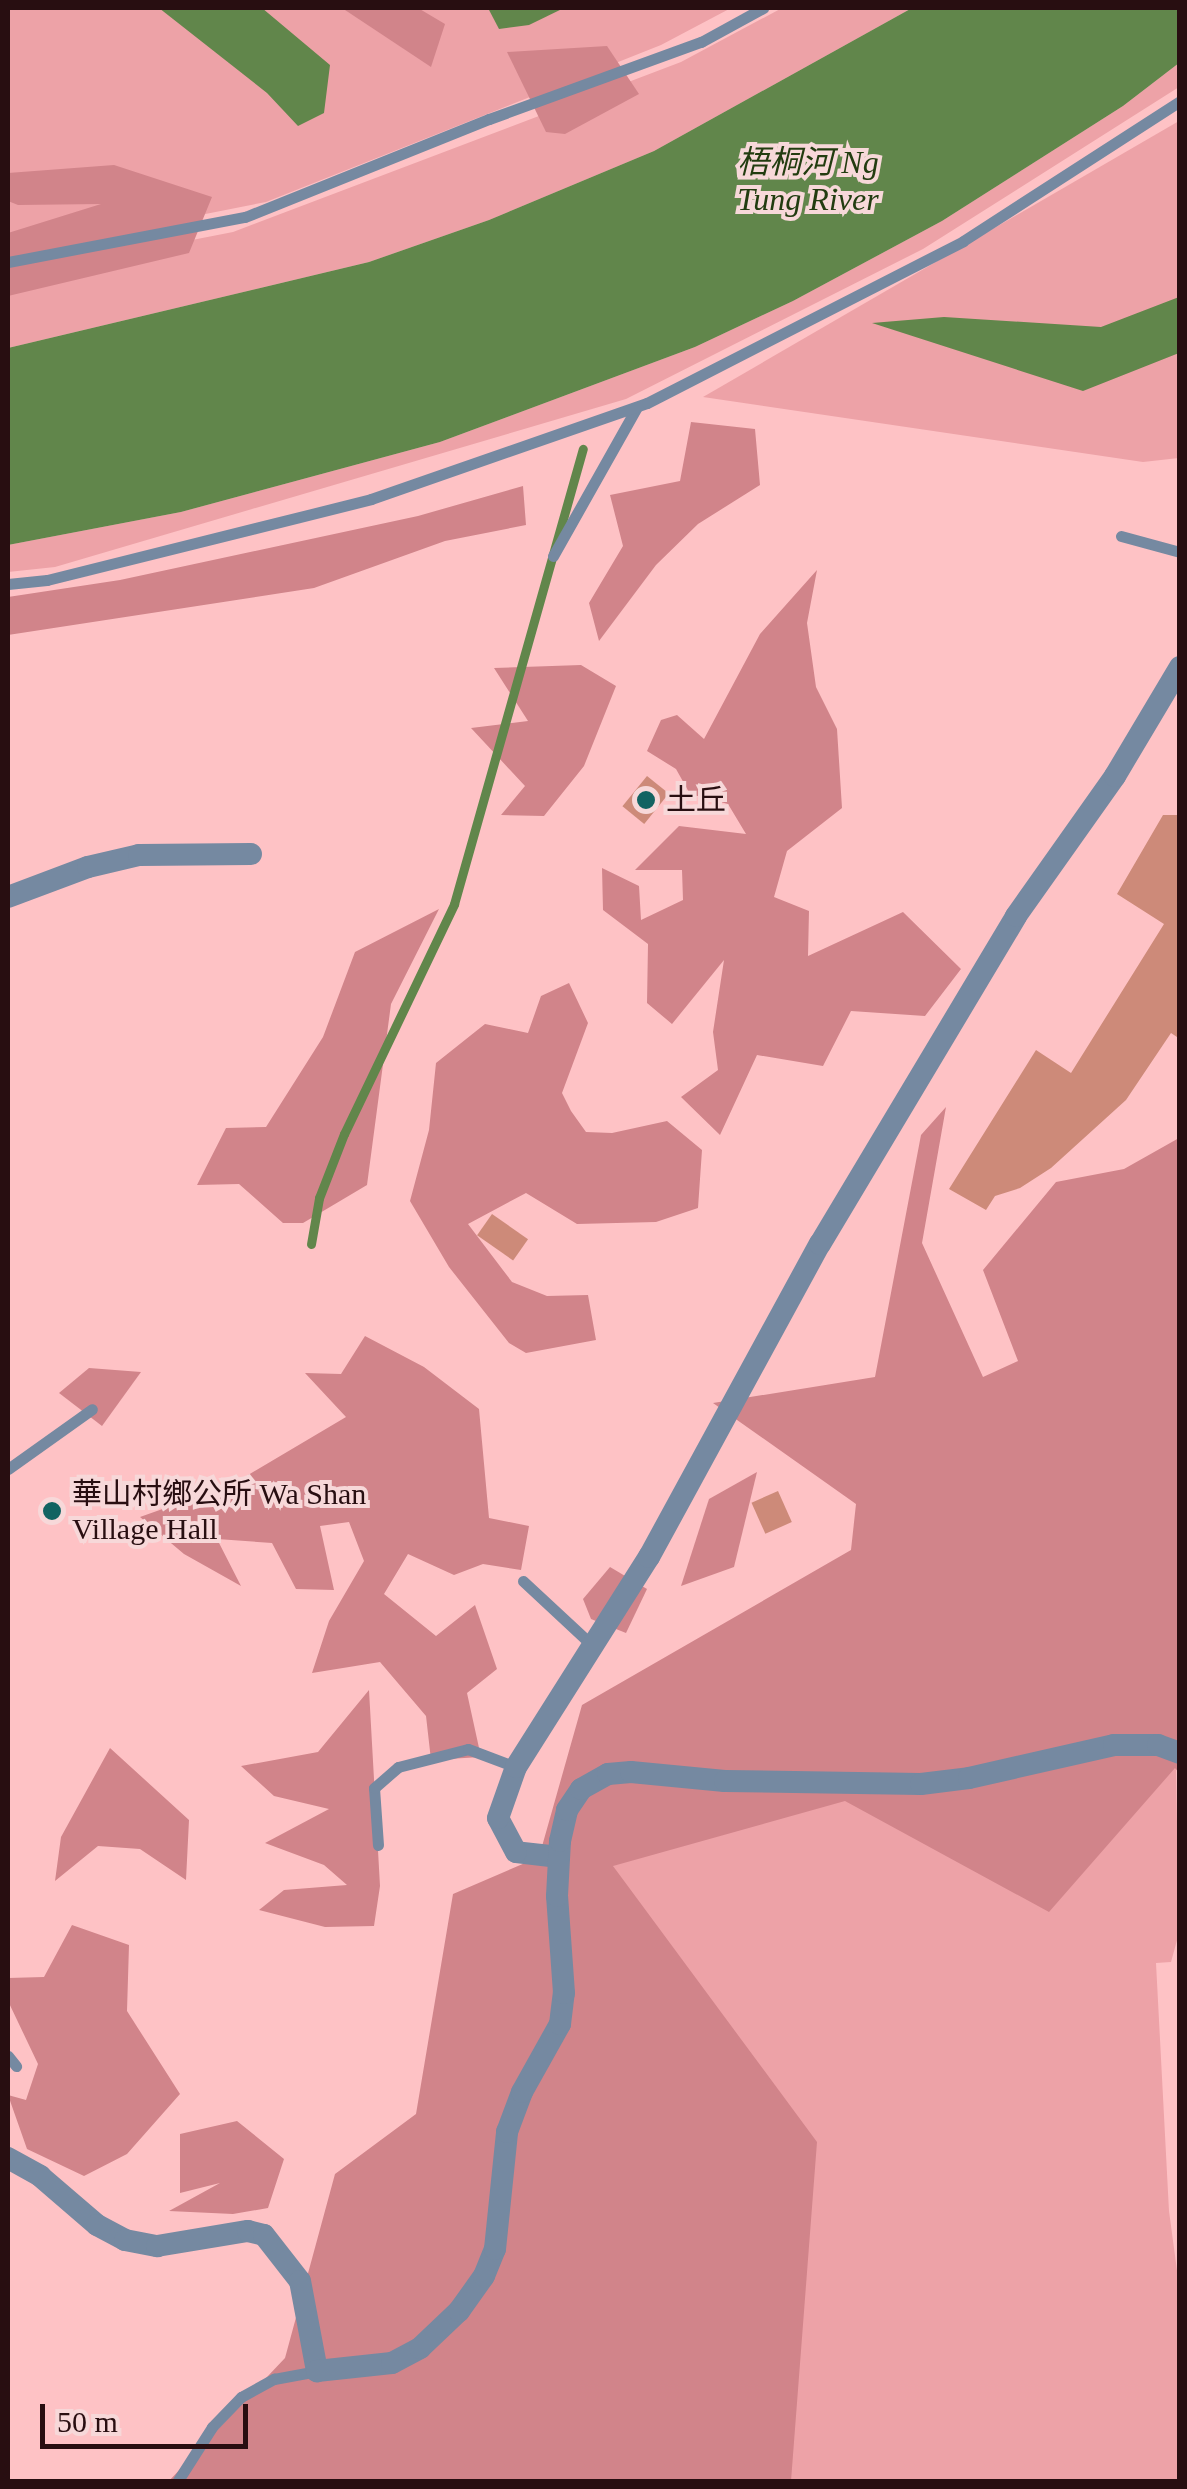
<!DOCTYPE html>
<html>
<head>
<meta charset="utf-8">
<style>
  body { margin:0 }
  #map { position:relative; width:1187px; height:2489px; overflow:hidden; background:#fec2c5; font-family:"Times New Roman","Noto Sans SC",serif }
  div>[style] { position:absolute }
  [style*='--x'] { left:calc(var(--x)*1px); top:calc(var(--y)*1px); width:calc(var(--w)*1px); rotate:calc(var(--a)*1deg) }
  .green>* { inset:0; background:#eda2a7 }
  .forest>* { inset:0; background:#d1848a }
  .water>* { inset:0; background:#61864b }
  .stream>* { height:9px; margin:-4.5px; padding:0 4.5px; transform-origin:4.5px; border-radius:4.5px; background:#61864b }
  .building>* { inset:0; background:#cd8a79; transform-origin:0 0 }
  .lane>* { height:11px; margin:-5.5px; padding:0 5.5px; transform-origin:5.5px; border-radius:5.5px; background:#7589a1 }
  .street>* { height:22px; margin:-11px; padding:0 11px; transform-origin:11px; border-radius:11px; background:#7589a1 }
  .dots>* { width:28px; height:28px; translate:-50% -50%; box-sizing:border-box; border:5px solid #f7d8d9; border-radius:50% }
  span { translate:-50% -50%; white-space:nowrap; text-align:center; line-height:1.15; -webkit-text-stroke:8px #f7d8d9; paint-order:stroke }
  .poi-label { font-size:30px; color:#280e11 }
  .left { translate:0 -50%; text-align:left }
  .water-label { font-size:32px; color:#223c10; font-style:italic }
  .frame { position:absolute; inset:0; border:10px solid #280e11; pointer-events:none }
  .scale { position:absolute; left:40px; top:2404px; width:208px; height:45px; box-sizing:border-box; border:5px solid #280e11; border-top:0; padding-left:12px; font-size:30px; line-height:35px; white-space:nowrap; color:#280e11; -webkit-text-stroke:8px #f7d8d9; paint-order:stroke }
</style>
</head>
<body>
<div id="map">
  <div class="green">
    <div style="clip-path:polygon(8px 8px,455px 10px,731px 8px,661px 45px,266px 202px,8px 253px)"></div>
    <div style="clip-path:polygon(782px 8px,912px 8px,654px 151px,489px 220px,369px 262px,8px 348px,8px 276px,233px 232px,681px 62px)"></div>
    <div style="clip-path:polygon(1179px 63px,1179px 87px,923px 249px,626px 399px,55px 567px,8px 572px,8px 545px,181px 512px,440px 442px,695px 347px,793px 301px,942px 221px,1123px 106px)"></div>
    <div style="clip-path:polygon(1179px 121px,1179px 458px,1143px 462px,703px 397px)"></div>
    <div style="clip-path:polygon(1176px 1768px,1179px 1933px,1171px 1962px,1156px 1963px,1169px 2211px,1180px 2293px,1179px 2481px,779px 2481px,646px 1928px,600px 1842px,841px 1780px)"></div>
  </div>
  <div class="forest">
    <div style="clip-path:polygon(342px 8px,418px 8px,445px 24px,431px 67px)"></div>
    <div style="clip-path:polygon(607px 46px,639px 94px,565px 134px,546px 132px,507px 52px)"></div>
    <div style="clip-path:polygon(114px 165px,212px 197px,189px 253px,8px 296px,8px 233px,101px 204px,18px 205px,8px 201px,8px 173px)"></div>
    <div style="clip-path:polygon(691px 422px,755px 429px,760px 485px,698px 524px,656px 565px,599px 641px,589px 603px,623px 546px,610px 495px,680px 481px)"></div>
    <div style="clip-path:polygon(523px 486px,526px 525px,445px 541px,314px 588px,8px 635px,8px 597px,120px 580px,418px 516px)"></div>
    <div style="clip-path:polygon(817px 570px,807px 623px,816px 687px,837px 729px,842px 808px,787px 851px,774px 897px,809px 911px,808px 956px,903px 912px,961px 969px,925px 1016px,851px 1011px,823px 1066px,757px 1055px,720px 1135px,681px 1097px,718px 1070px,713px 1032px,724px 960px,672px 1024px,647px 1003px,648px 944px,603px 910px,602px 868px,639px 886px,641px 920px,683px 900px,682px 870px,635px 870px,679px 826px,746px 834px,728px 804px,690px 794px,676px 769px,647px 751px,661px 720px,677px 715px,704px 739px,760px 634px)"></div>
    <div style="clip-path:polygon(581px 665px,616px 686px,584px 766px,544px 816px,501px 815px,525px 786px,471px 728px,528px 721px,494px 668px)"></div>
    <div style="clip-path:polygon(439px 909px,391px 1004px,367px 1185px,303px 1223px,283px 1223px,239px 1184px,197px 1185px,226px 1128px,266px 1127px,323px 1037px,355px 952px)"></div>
    <div style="clip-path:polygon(569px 983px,588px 1023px,562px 1093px,571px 1111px,586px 1132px,612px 1133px,667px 1121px,702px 1150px,698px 1208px,656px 1222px,577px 1224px,526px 1193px,468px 1224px,512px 1282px,547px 1296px,588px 1295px,596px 1340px,526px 1353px,509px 1343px,449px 1267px,410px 1201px,429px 1130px,436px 1063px,485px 1024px,528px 1033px,541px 996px)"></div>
    <div style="clip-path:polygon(946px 1107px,922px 1243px,983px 1377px,1018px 1361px,983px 1270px,1056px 1182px,1124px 1169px,1179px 1138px,1179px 1773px,1175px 1768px,1049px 1912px,845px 1801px,613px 1866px,817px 2142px,791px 2481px,168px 2482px,285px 2358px,335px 2174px,416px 2114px,453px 1894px,539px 1857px,582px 1705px,851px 1550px,856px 1504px,713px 1403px,875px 1377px,921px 1135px)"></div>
    <div style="clip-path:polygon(365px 1336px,424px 1367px,479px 1409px,489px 1518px,529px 1526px,521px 1570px,483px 1564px,454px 1575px,408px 1554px,384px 1594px,436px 1636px,475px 1605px,497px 1669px,467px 1693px,481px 1757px,431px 1760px,426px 1716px,380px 1662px,312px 1673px,329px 1621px,364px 1561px,349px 1522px,320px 1526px,334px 1590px,296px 1589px,272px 1543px,217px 1539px,241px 1586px,184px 1554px,140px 1517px,233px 1484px,346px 1417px,305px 1373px,341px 1374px)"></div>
    <div style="clip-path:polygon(89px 1368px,141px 1372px,102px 1426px,59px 1393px)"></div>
    <div style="clip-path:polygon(757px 1472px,734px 1567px,681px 1586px,709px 1499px)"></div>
    <div style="clip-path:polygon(610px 1567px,647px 1589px,626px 1633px,591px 1619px,583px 1599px)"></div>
    <div style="clip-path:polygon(369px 1690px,380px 1886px,374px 1926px,325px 1927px,259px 1910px,284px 1890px,347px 1885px,324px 1865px,265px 1843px,329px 1809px,274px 1796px,241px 1766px,318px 1752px)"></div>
    <div style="clip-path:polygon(110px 1748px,189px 1820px,186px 1880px,140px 1849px,98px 1846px,55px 1881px,61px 1837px)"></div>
    <div style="clip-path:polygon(72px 1925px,129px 1945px,127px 2011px,180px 2094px,127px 2154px,84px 2176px,27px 2149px,8px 2095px,26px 2100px,38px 2064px,8px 2001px,8px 1978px,44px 1977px)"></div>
    <div style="clip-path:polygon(237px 2121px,284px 2159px,268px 2208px,233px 2214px,169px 2211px,220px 2183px,180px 2193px,180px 2134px)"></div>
  </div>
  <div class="water">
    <div style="clip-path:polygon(159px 8px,262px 8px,330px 65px,324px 113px,298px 126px,267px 93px)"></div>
    <div style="clip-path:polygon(488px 8px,564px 8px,529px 25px,499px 29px)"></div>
    <div style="clip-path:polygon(912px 8px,1179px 8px,1179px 63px,1123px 106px,942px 221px,793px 301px,695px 347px,440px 442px,181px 512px,8px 545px,8px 348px,369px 262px,489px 220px,654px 151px)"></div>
    <div style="clip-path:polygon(1179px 297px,1179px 353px,1083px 391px,872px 323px,944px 317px,1101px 327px)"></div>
  </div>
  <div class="stream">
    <div style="--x:311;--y:1244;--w:47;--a:-80.1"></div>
    <div style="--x:319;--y:1198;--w:69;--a:-68.7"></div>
    <div style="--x:344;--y:1134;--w:255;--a:-64.4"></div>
    <div style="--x:454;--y:904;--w:473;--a:-74.2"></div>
  </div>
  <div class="building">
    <div style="left:647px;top:776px;width:28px;height:39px;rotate:39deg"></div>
    <div style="clip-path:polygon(1163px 815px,1180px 815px,1180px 1039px,1171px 1033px,1126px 1100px,1051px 1168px,1020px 1188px,995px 1196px,986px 1210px,949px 1189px,1036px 1050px,1071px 1073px,1164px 924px,1117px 894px)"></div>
    <div style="left:492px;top:1214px;width:44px;height:26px;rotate:35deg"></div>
    <div style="left:778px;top:1491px;width:34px;height:29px;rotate:66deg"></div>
  </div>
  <div class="lane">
    <div style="--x:8;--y:262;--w:241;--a:-10.8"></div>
    <div style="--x:245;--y:217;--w:263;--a:-21.9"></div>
    <div style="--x:489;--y:119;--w:226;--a:-20"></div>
    <div style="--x:701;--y:42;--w:71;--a:-28.7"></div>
    <div style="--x:1121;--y:536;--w:61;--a:15.2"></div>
    <div style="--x:553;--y:556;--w:171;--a:-60.6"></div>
    <div style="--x:8;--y:584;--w:39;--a:-6"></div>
    <div style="--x:47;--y:580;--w:334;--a:-14"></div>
    <div style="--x:371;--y:499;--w:292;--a:-19.2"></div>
    <div style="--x:647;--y:403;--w:355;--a:-27.1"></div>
    <div style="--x:963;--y:241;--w:258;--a:-32.8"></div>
    <div style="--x:8;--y:1469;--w:103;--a:-35.5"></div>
    <div style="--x:523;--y:1581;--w:96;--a:42.9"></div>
    <div style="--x:378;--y:1845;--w:57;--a:-94"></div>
    <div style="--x:374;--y:1788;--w:32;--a:-41"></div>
    <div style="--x:398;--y:1767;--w:72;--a:-14.4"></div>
    <div style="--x:468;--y:1749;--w:51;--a:20.6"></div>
    <div style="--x:8;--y:2056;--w:13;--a:51"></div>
    <div style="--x:177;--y:2482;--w:65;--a:-57.5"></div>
    <div style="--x:212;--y:2427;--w:42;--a:-46"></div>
    <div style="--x:241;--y:2397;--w:38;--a:-29"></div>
    <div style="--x:274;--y:2379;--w:44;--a:-10.5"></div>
  </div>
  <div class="street">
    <div style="--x:8;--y:897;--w:85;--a:-20.6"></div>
    <div style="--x:88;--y:867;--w:52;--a:-13.2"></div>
    <div style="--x:139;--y:855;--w:112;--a:-0.5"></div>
    <div style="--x:559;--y:1857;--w:43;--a:-173.4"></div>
    <div style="--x:516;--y:1852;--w:38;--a:-118"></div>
    <div style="--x:498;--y:1818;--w:54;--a:-70.6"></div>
    <div style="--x:516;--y:1767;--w:249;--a:-57.7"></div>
    <div style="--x:649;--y:1557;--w:357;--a:-61.4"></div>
    <div style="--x:820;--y:1244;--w:382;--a:-59.1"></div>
    <div style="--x:1016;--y:916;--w:171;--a:-54.7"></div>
    <div style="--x:1115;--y:776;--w:127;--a:-59.2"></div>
    <div style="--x:8;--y:2158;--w:37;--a:29"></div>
    <div style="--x:40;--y:2176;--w:75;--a:40.7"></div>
    <div style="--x:97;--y:2225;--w:32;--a:28"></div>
    <div style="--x:125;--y:2240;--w:33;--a:11"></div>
    <div style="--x:157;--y:2246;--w:92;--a:-9.4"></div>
    <div style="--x:248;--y:2231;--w:16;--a:14"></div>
    <div style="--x:264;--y:2235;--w:58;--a:52"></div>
    <div style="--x:300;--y:2281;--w:92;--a:79.3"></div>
    <div style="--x:317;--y:2371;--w:75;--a:-6.1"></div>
    <div style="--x:392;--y:2363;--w:32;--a:-28"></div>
    <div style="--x:420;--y:2348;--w:54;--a:-43.5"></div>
    <div style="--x:459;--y:2311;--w:43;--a:-54.5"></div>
    <div style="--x:484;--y:2276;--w:29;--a:-68"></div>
    <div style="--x:495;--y:2249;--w:118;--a:-84.1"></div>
    <div style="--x:507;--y:2132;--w:43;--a:-69.4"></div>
    <div style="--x:522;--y:2092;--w:78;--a:-60.8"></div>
    <div style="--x:560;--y:2024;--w:31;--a:-83"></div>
    <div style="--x:564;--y:1993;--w:97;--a:-94.1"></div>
    <div style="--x:557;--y:1896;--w:55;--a:-86.9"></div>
    <div style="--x:560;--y:1841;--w:32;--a:-77"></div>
    <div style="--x:567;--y:1810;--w:25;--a:-56"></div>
    <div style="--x:581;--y:1789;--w:31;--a:-29"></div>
    <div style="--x:608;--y:1774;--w:23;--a:-5"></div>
    <div style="--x:631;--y:1772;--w:94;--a:5.5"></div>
    <div style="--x:725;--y:1781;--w:196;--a:0.9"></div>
    <div style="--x:921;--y:1784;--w:48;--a:-7.1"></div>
    <div style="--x:969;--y:1778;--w:149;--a:-12.8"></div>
    <div style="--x:1114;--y:1745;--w:44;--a:0"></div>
    <div style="--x:1158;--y:1745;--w:23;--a:20"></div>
  </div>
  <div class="dots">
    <div style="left:646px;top:800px;background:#126362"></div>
    <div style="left:52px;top:1511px;background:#126362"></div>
  </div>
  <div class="poi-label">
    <span class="left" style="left:666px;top:800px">土丘</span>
    <span class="left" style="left:72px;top:1511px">華山村鄉公所 Wa Shan<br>Village Hall</span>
  </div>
  <div class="water-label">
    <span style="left:808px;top:181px">梧桐河 Ng<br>Tung River</span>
  </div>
  <div class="frame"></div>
  <div class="scale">50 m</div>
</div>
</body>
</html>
